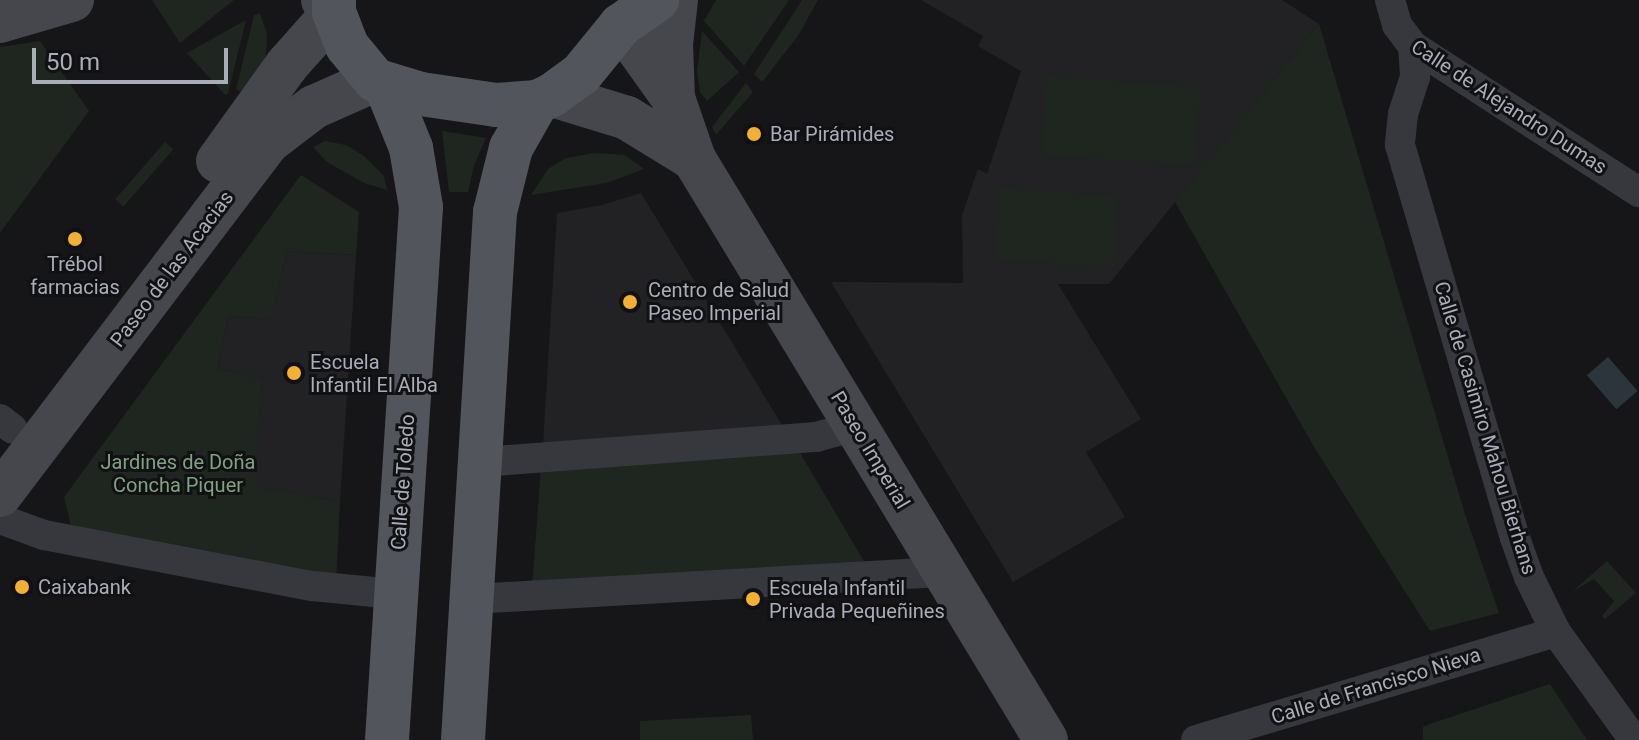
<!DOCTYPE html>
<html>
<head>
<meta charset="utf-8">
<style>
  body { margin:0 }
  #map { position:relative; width:1639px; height:740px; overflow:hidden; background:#161618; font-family:Roboto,sans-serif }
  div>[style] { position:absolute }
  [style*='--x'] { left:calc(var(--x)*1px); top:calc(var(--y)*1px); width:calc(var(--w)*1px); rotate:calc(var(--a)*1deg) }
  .built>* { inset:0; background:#222225 }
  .green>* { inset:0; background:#1e261f; transform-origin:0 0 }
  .water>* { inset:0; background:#2c353c; transform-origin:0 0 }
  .street>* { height:30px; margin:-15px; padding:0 15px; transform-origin:15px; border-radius:15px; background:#37383d }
  .secondary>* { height:44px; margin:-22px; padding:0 22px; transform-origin:22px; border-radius:22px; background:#45474d }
  .primary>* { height:44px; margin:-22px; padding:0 22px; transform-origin:22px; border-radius:22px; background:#53555c }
  .dots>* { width:22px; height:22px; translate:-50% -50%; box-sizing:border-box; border:4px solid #111113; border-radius:50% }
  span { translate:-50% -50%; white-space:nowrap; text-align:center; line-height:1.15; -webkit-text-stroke:6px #111113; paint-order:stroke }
  .street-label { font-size:20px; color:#a8adb8 }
  .poi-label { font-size:20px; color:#a8adb8 }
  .left { translate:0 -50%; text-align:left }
  .park-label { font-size:20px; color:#7fa381 }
  .scale { position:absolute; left:32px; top:48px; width:196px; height:36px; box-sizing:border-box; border:4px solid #a8adb8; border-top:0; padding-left:10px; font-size:24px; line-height:28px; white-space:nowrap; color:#a8adb8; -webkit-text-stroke:6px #111113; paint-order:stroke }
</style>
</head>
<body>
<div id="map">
  <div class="built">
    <div style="clip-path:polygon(921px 0,1282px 0,1319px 24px,1109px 284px,1058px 284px,1141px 419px,1086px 452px,1125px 517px,1013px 582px,831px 282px,963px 283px,962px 215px,978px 169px,987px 174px,1021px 71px,978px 46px,983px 36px)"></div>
    <div style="clip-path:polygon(641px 193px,785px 430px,543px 445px,557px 213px,602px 205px)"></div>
    <div style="clip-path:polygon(287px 251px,356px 255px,340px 502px,254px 486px,262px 378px,218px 369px,228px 316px,271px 319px)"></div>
  </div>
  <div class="green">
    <div style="clip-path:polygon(152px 0,234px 0,180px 43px)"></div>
    <div style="clip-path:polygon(716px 0,789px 0,744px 66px,704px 21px)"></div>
    <div style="clip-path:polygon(802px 0,818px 0,798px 36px,762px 82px,754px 74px)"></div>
    <div style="clip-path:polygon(260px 13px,267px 34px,266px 56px,258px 75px,241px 91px,236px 90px,254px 15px)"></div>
    <div style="clip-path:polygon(246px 20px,228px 94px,225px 95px,187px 53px)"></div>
    <div style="clip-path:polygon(1319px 24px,1465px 514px,1499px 613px,1430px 631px,1314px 447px,1175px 202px)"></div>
    <div style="clip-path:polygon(702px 31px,739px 72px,707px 101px,700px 92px,697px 72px)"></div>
    <div style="clip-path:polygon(40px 41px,89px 111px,0 233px,0 47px)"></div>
    <div style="left:1046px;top:76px;width:155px;height:79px;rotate:4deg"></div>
    <div style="clip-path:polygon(746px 83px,753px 92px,716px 135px,712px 127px)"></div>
    <div style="clip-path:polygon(442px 131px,486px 138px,474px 165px,468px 192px,449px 192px)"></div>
    <div style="clip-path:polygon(325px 141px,346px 145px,364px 156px,384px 176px,387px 190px,364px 183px,327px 162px,313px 147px)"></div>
    <div style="left:165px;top:142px;width:11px;height:76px;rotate:41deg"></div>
    <div style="clip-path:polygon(595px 153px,625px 155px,644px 169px,606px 183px,531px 195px,548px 169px,566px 158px)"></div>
    <div style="clip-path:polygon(301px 175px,359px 212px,356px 255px,287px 251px,271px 319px,228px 316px,218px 369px,262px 378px,255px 486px,340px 502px,336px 582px,73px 534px,64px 497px)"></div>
    <div style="left:1000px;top:188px;width:119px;height:71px;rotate:4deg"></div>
    <div style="clip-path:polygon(799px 451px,868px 568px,532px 587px,541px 467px)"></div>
    <div style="clip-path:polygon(1607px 561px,1636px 593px,1605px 619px,1602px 616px,1614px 601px,1594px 579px,1572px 592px)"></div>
    <div style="clip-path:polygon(1550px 684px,1587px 740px,1423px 740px,1423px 727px,1430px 724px)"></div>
    <div style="clip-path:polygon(751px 715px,753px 740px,640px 740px,640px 721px)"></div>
  </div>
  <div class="water">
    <div style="left:1608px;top:357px;width:45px;height:28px;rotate:49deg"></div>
  </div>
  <div class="street">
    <div style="--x:1390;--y:0;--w:26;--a:74"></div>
    <div style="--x:1397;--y:25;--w:26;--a:53"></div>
    <div style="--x:1413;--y:46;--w:269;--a:32.9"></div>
    <div style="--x:1413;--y:46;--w:31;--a:86"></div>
    <div style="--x:1415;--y:77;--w:39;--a:108"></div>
    <div style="--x:1403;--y:114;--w:31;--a:96"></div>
    <div style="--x:1400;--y:145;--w:409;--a:73.7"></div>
    <div style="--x:1515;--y:538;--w:41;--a:70.3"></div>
    <div style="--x:1529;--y:577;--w:61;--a:63.9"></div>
    <div style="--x:1556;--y:632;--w:133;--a:54.2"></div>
    <div style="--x:0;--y:419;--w:16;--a:38"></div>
    <div style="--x:482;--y:462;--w:335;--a:-4.3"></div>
    <div style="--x:816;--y:437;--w:41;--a:-15.4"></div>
    <div style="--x:0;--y:519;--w:47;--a:20"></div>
    <div style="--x:44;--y:535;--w:273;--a:10.8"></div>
    <div style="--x:312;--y:586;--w:83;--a:5.5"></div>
    <div style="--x:472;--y:599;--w:473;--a:-3.3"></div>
    <div style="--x:1196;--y:740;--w:376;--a:-16.7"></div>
  </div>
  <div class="secondary">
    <div style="--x:0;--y:21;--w:75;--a:-16.3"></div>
    <div style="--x:621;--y:25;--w:90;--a:54.5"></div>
    <div style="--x:673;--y:98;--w:65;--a:71"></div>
    <div style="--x:694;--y:159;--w:679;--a:58.79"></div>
    <div style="--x:552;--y:95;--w:78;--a:17"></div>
    <div style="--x:627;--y:118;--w:79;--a:31.5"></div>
    <div style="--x:673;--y:98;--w:54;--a:-92.1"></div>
    <div style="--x:671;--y:44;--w:44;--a:-83.5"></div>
    <div style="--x:218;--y:161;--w:118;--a:-54.3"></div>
    <div style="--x:287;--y:65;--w:71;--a:-48.4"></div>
    <div style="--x:334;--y:12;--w:16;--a:-133"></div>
    <div style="--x:0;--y:495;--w:443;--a:-52.8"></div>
    <div style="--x:268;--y:142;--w:58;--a:-37.3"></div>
    <div style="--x:314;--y:107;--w:67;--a:-23.9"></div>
  </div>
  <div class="primary">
    <div style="--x:334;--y:0;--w:12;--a:90"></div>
    <div style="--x:334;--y:12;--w:36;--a:69"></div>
    <div style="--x:347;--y:46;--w:44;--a:50.5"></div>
    <div style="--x:375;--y:80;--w:48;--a:16.9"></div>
    <div style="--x:421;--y:94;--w:76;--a:8.3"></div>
    <div style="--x:496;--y:105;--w:41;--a:-4.2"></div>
    <div style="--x:537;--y:102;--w:17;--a:-25"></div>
    <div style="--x:552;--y:95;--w:36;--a:-36"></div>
    <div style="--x:581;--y:74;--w:63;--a:-50.8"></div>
    <div style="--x:621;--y:25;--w:44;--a:-34.8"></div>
    <div style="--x:386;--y:86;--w:67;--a:68"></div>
    <div style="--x:411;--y:148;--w:60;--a:80.4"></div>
    <div style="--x:421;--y:207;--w:534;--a:93.65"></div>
    <div style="--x:463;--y:740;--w:529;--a:-86.53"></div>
    <div style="--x:495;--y:212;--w:66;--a:-76"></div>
    <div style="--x:511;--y:148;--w:53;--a:-60.5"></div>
  </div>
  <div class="dots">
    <div style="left:754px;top:134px;background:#f2b134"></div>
    <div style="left:75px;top:239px;background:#f2b134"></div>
    <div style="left:630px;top:302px;background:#f2b134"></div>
    <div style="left:294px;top:373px;background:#f2b134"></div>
    <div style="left:22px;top:587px;background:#f2b134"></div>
    <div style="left:753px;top:599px;background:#f2b134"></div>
  </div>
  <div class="street-label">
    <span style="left:1509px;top:107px;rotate:33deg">Calle de Alejandro Dumas</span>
    <span style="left:172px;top:269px;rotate:-53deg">Paseo de las Acacias</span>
    <span style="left:1485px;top:428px;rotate:73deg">Calle de Casimiro Mahou Bierhans</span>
    <span style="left:870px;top:450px;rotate:59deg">Paseo Imperial</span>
    <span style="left:403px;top:482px;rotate:-86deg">Calle de Toledo</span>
    <span style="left:1376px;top:686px;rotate:-17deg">Calle de Francisco Nieva</span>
  </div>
  <div class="poi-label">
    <span class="left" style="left:770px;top:134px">Bar Pirámides</span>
    <span style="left:75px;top:276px">Trébol<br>farmacias</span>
    <span class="left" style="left:648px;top:302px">Centro de Salud<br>Paseo Imperial</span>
    <span class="left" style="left:310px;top:374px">Escuela<br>Infantil El Alba</span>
    <span class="left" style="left:38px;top:587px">Caixabank</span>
    <span class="left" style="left:769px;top:600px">Escuela Infantil<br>Privada Pequeñines</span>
  </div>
  <div class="park-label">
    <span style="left:178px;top:474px">Jardines de Doña<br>Concha Piquer</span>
  </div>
  <div class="scale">50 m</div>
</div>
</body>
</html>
